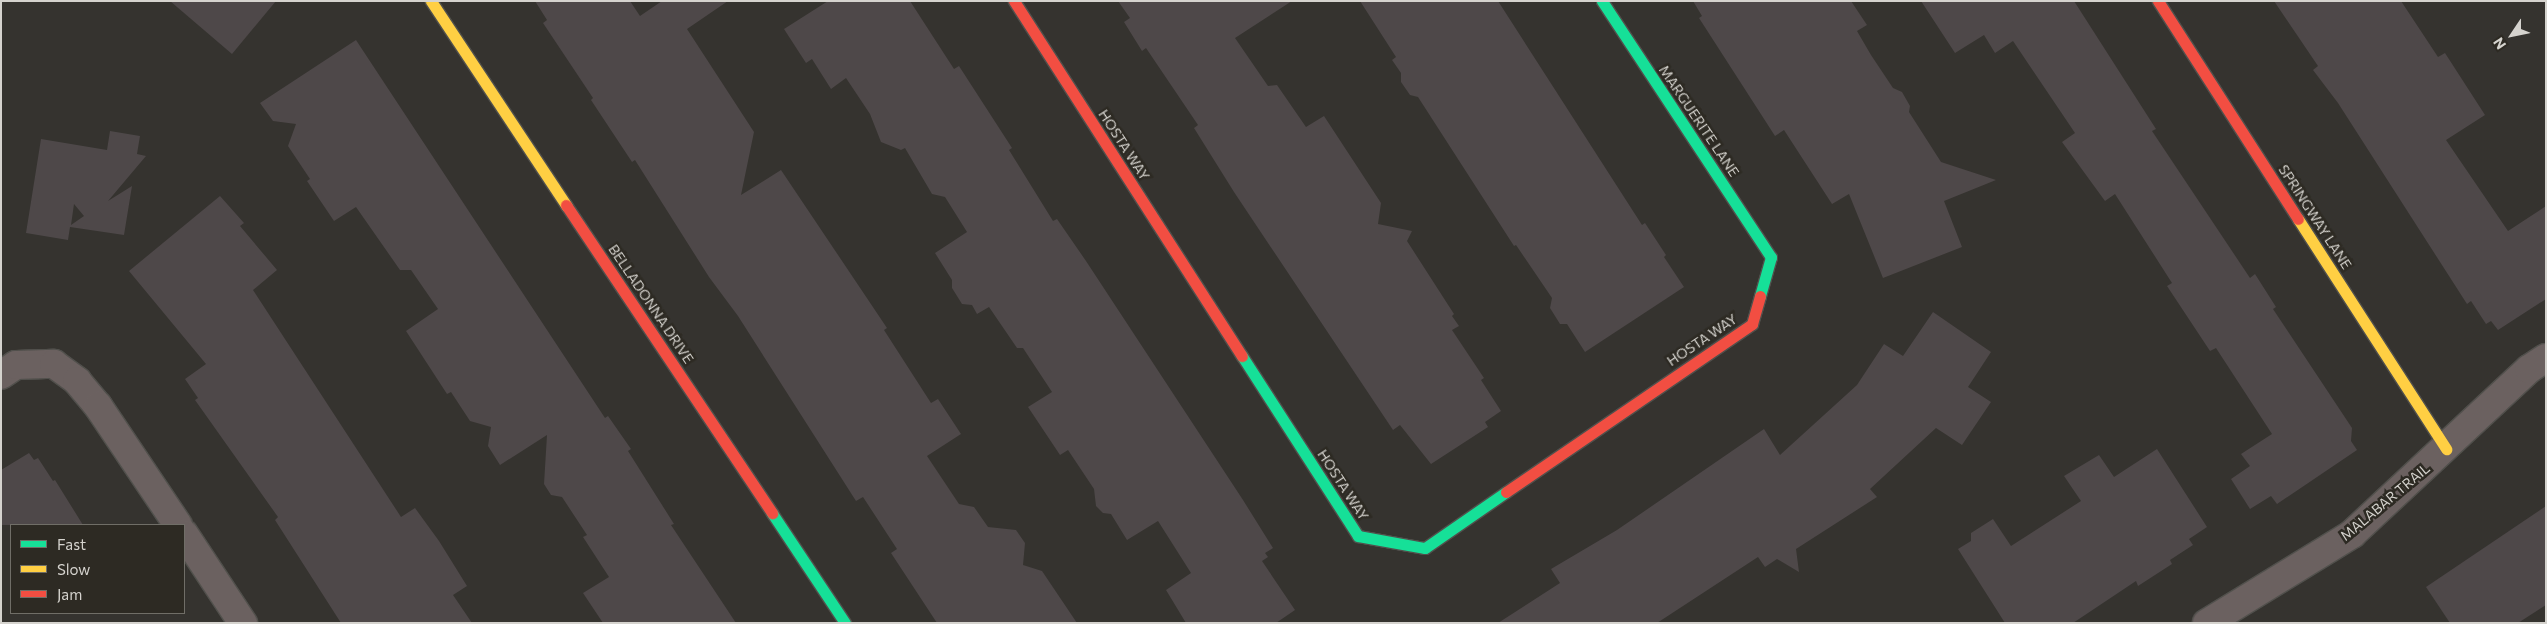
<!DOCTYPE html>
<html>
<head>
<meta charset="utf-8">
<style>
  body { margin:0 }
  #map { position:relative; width:2547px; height:624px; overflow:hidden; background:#35332f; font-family:Commissioner,sans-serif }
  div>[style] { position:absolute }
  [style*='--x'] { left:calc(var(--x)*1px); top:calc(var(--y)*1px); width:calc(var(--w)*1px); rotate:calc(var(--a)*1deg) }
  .building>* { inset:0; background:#4e4849 }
  .roads { filter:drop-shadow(1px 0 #51504c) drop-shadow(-1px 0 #51504c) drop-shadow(0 1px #51504c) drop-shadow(0 -1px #51504c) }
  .street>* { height:28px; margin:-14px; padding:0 14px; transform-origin:14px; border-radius:14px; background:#6b6160 }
  .fast>* { height:11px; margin:-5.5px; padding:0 5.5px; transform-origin:5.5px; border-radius:5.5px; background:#16e098 }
  .slow>* { height:11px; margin:-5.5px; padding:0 5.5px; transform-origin:5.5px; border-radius:5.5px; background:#ffcf43 }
  .jam>* { height:11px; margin:-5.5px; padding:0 5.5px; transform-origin:5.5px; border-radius:5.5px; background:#f24e42 }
  span { translate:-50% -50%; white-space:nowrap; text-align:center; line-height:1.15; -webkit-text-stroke:5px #2d2a23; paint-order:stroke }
  .street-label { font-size:14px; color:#d5d3ce }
  .frame { position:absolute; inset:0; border:2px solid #d5d3ce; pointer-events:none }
  .legend { position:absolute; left:10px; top:524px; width:175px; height:90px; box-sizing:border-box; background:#2d2a23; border:1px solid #706e67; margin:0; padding:6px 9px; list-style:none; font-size:15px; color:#d5d3ce }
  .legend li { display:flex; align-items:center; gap:10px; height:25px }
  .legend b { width:25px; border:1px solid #706e67 }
  .north { position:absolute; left:2487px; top:10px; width:50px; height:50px; -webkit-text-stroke:4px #2d2a23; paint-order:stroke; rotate:236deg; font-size:14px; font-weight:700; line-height:20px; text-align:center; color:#d5d3ce }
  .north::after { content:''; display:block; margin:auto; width:18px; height:22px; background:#d5d3ce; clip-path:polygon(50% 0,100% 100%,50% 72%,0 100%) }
</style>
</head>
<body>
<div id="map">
  <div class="building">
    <div style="clip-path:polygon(170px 1px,276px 1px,232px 54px)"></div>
    <div style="clip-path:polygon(535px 1px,630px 1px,640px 16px,662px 1px,728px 1px,687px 29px,754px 132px,741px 195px,781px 170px,887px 328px,884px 330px,931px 403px,938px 399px,961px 434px,927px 456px,959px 504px,974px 507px,988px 527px,1016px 530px,1025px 543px,1023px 565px,1042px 571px,1077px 623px,937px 623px,891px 553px,897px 549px,863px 497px,856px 501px,738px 316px,709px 277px,635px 160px,632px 162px,591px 100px,593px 98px,543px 23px,547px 20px)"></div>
    <div style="clip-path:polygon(828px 1px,910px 1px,954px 69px,959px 66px,1012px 148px,1009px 150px,1053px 221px,1057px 219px,1086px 261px,1243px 500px,1273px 548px,1265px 553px,1268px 557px,1262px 561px,1295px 610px,1276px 623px,1186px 623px,1166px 590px,1191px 573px,1158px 521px,1127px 540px,1111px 514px,1103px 513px,1096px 506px,1094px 489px,1068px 450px,1060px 455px,1028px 407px,1052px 392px,1023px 348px,1017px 348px,989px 307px,977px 314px,972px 305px,962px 304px,952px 288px,952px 280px,935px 253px,967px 232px,945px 197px,932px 194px,905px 148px,901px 150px,881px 142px,870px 114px,846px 78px,831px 89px,812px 59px,806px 63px,784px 29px)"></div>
    <div style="clip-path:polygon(1118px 1px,1292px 1px,1235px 38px,1268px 86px,1277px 85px,1306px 127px,1324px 116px,1381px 203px,1378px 224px,1412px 231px,1407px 241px,1454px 314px,1452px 316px,1459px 326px,1452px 330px,1484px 378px,1481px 380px,1501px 411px,1485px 422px,1488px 427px,1431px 464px,1400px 425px,1393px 430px,1234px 192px,1194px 128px,1198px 125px,1146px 48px,1142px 51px,1124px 22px,1130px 18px)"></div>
    <div style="clip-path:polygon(1360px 1px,1498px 1px,1642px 225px,1645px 223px,1666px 255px,1664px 257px,1684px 287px,1585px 352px,1567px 324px,1560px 324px,1550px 308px,1552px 298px,1516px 245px,1514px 246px,1418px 97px,1410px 95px,1401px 82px,1401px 73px,1392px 60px,1396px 57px)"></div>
    <div style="clip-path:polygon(1693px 1px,1851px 1px,1867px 25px,1857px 31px,1871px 55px,1893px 88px,1902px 92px,1910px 106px,1909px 112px,1941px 162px,1996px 180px,1944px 201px,1962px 247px,1883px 278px,1849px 194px,1832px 204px,1784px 130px,1775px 136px,1699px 18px,1702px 16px)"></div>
    <div style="clip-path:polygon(1921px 1px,2074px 1px,2156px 129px,2152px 131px,2250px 278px,2255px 274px,2276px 307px,2273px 309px,2352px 428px,2351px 441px,2357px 450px,2277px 504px,2271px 496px,2250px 509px,2231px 479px,2250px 466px,2241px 454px,2272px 434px,2216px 348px,2210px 351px,2167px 286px,2172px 283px,2115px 194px,2105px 201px,2062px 142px,2075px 133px,2013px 41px,1995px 53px,1984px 35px,1955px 53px)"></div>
    <div style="clip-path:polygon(2274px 1px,2401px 1px,2438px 57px,2445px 53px,2485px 115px,2446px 140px,2508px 231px,2546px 206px,2546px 299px,2498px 330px,2491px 321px,2486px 324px,2471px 301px,2467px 304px,2338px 103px,2313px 70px,2318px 66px)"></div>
    <div style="clip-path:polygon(356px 40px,605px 418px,608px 416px,631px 449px,628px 451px,674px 524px,671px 525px,736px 623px,603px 623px,583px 593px,609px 577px,583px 537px,587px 535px,562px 497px,551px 495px,544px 484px,547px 435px,500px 465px,488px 446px,491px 427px,470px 421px,451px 392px,447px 394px,406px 331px,438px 309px,411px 270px,400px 270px,356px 207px,334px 221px,307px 181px,310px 179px,288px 146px,296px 124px,273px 121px,260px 103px)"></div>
    <div style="clip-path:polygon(evenodd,110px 131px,140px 136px,137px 154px,146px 156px,108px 201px,132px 186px,124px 235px,70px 227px,68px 240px,26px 233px,41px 139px,107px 150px,110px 131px,74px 204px,84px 216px,71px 225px,74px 204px)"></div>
    <div style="clip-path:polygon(220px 196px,244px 223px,240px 226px,277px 270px,253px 290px,401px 517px,415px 508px,439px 541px,467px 586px,453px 595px,472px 623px,341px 623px,275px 520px,278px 517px,195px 400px,198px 398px,185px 379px,206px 364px,129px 271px)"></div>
    <div style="clip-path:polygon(1933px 312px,1991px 352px,1968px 387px,1991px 402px,1962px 445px,1936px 428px,1870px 489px,1877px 497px,1796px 549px,1799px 572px,1777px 559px,1765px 567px,1758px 557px,1657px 623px,1498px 623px,1560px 583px,1551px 569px,1617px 530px,1764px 429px,1780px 455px,1857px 385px,1884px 344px,1903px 356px)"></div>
    <div style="clip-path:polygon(2157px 449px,2207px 527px,2189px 539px,2193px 545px,2170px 560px,2172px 564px,2138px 586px,2136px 581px,2073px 623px,2005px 623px,1958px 549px,1971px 541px,1971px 533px,1993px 519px,2011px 546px,2081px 501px,2064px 476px,2099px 455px,2114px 477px)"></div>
    <div style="clip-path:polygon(29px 453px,34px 460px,38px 458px,53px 481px,55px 480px,83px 525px,1px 525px,1px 470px)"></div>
    <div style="clip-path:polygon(2546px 506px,2546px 605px,2518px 623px,2450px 623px,2426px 587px)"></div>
  </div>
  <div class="roads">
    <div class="street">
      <div style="--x:1;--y:375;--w:18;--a:-34"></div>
      <div style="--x:16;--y:365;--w:38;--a:-2"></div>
      <div style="--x:54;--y:364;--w:29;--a:36"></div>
      <div style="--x:77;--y:381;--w:33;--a:50"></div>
      <div style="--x:98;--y:406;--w:143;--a:56.1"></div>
      <div style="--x:184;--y:534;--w:107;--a:56.5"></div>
      <div style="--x:2207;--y:623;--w:170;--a:-31.5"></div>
      <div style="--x:2352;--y:534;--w:242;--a:-43"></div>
      <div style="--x:2529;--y:369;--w:20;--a:-33"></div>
    </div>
    <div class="fast">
      <div style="--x:1602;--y:1;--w:307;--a:56.6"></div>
      <div style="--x:1771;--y:257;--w:41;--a:105.8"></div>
      <div style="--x:1242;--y:356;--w:214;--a:57.2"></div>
      <div style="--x:1358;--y:536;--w:68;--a:10.2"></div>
      <div style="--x:1425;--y:548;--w:98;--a:-34.7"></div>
      <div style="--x:772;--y:513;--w:132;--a:56.4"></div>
    </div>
    <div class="slow">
      <div style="--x:431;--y:1;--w:245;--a:56.5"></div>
      <div style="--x:2298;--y:219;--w:274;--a:57.2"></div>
    </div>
    <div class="jam">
      <div style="--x:1014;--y:1;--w:422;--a:57.3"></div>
      <div style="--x:2158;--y:1;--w:259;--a:57.3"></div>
      <div style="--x:566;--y:205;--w:371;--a:56.2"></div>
      <div style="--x:1506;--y:492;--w:298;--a:-34.3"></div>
      <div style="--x:1752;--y:324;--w:29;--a:-74"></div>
    </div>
  </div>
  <div class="street-label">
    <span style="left:1699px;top:121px;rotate:56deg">MARGUERITE LANE</span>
    <span style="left:1124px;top:145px;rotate:57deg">HOSTA WAY</span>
    <span style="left:2315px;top:217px;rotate:57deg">SPRINGWAY LANE</span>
    <span style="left:651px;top:304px;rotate:56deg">BELLADONNA DRIVE</span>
    <span style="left:1702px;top:340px;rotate:-34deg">HOSTA WAY</span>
    <span style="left:1343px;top:485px;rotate:57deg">HOSTA WAY</span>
    <span style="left:2385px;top:502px;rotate:-40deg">MALABAR TRAIL</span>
  </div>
  <div class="frame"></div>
  <ul class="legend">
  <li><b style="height:6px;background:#16e098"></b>Fast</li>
  <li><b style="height:6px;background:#ffcf43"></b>Slow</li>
  <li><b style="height:6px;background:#f24e42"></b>Jam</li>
  </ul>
  <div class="north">N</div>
</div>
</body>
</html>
